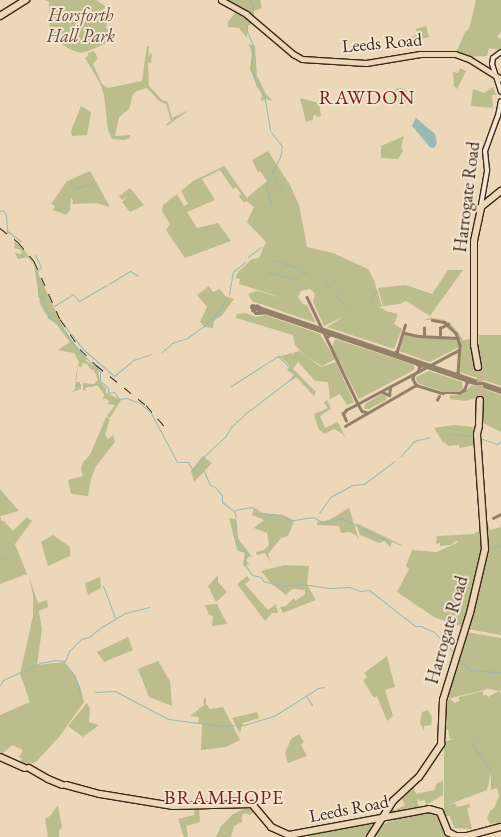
<!DOCTYPE html>
<html>
<head>
<meta charset="utf-8">
<style>
  body { margin:0 }
  #map { position:relative; width:501px; height:837px; overflow:hidden; background:#ecd7b8; font-family:"EB Garamond",serif }
  div>[style] { position:absolute }
  [style*='--x'] { left:calc(var(--x)*1px); top:calc(var(--y)*1px); width:calc(var(--w)*1px); rotate:calc(var(--a)*1deg) }
  .green>* { inset:0; background:#bcbd8c }
  .round { border-radius:50% }
  .water>* { inset:0; background:#99b9b3 }
  .stream>* { height:1px; margin:-0.5px; padding:0 0.5px; transform-origin:0.5px; border-radius:0.5px; background:#99b9b3 }
  .taxiway>* { height:2.5px; margin:-1.25px; padding:0 1.25px; transform-origin:1.25px; border-radius:1.25px; background:#947f68 }
  .runway>* { height:6px; margin:-3px; padding:0 3px; transform-origin:3px; border-radius:3px; background:#947f68 }
  .highway-tunnel>* { height:6px; margin-top:-3px; transform-origin:0; background:repeating-linear-gradient(90deg,#c9b498 0 6px,transparent 0 9px) }
  .roads { filter:drop-shadow(1px 0 #3d2719) drop-shadow(-1px 0 #3d2719) drop-shadow(0 1px #3d2719) drop-shadow(0 -1px #3d2719) }
  .secondary>* { height:4px; margin:-2px; padding:0 2px; transform-origin:2px; border-radius:2px; background:#f3e5d1 }
  .primary>* { height:5px; margin:-2.5px; padding:0 2.5px; transform-origin:2.5px; border-radius:2.5px; background:#ecd7b8 }
  .highway>* { height:6px; margin:-3px; padding:0 3px; transform-origin:3px; border-radius:3px; background:#ecd7b8 }
  .rail>* { height:1px; margin-top:-0.5px; transform-origin:0; background:repeating-linear-gradient(90deg,#3d2719 0 9px,transparent 0 18px) }
  span { translate:-50% -50%; white-space:nowrap; text-align:center; line-height:1.15; -webkit-text-stroke:4px #f3e5d1; paint-order:stroke }
  .park-label { font-size:18px; color:#5d4c36; font-style:italic }
  .street-label { font-size:18px; color:#3d2719 }
  .quarter-label { font-size:20px; color:#7a1f14; letter-spacing:1px }
</style>
</head>
<body>
<div id="map">
  <div class="green">
    <div style="clip-path:polygon(45px 0,96px 0,105px 6px,104px 11px,109px 12px,106px 28px,116px 35px,106px 43px,91px 50px,81px 53px,69px 49px,50px 36px,49px 2px)"></div>
    <div style="clip-path:polygon(224px 0,260px 0,262px 8px,254px 11px,254px 22px,248px 26px,247px 38px,239px 28px,228px 27px,228px 22px,237px 10px)"></div>
    <div style="clip-path:polygon(476px 0,501px 0,501px 32px,497px 37px,501px 39px,501px 50px,489px 48px,487px 56px,468px 57px,456px 53px,465px 32px,469px 29px)"></div>
    <div style="clip-path:polygon(426px 26px,429px 37px,403px 43px,417px 34px,416px 29px)"></div>
    <div style="clip-path:polygon(249px 44px,255px 46px,257px 76px,266px 94px,273px 101px,265px 99px,261px 101px,262px 95px,250px 69px,252px 54px)"></div>
    <div style="clip-path:polygon(147px 46px,149px 46px,148px 58px,150px 53px,152px 54px,151px 63px,148px 62px,149px 86px,162px 100px,168px 102px,172px 118px,189px 110px,167px 126px,166px 124px,171px 121px,166px 104px,159px 101px,147px 88px,137px 91px,133px 94px,129px 109px,119px 117px,115px 136px,130px 135px,130px 138px,124px 140px,112px 139px,108px 130px,104px 95px,100px 83px,85px 58px,88px 56px,88px 53px,94px 51px,98px 58px,93px 64px,102px 84px,108px 88px,142px 81px)"></div>
    <div style="clip-path:polygon(460px 68px,466px 71px,457px 89px,454px 86px,453px 72px,458px 73px)"></div>
    <div style="clip-path:polygon(493px 87px,496px 95px,492px 95px,493px 108px,471px 106px,473px 89px,484px 93px)"></div>
    <div class="round" style="left:392px;top:88px;width:16px;height:16px"></div>
    <div style="clip-path:polygon(300px 98px,319px 103px,321px 116px,317px 117px,316px 115px,313px 116px,313px 120px,306px 122px)"></div>
    <div style="clip-path:polygon(81px 106px,91px 112px,87px 135px,72px 136px,71px 131px)"></div>
    <div style="clip-path:polygon(404px 136px,401px 147px,403px 151px,398px 159px,381px 158px,381px 146px)"></div>
    <div style="clip-path:polygon(268px 151px,290px 185px,299px 205px,307px 247px,333px 253px,368px 269px,374px 280px,382px 307px,376px 306px,381px 308px,380px 310px,382px 308px,386px 311px,398px 314px,394px 324px,402px 329px,394px 349px,327px 327px,344px 316px,324px 326px,313px 302px,315px 294px,310px 289px,301px 291px,298px 297px,303px 304px,307px 305px,316px 323px,252px 301px,248px 294px,257px 291px,283px 298px,239px 284px,240px 279px,235px 278px,239px 271px,252px 259px,259px 258px,266px 242px,247px 222px,254px 207px,247px 201px,244px 203px,239px 196px,241px 194px,236px 187px,233px 189px,220px 170px,202px 179px,215px 200px,187px 212px,197px 228px,218px 223px,231px 241px,185px 258px,166px 230px,170px 224px,162px 211px,163px 205px,177px 194px,184px 206px,188px 204px,181px 191px,193px 181px,224px 166px,247px 198px,267px 181px,260px 171px,258px 172px,252px 160px)"></div>
    <div style="clip-path:polygon(90px 171px,110px 207px,96px 203px,72px 204px,73px 201px,71px 198px,70px 210px,66px 215px,53px 210px,55px 206px,51px 204px,67px 181px)"></div>
    <div style="clip-path:polygon(130px 188px,144px 205px,130px 212px,122px 202px,128px 196px,122px 200px,119px 196px)"></div>
    <div style="clip-path:polygon(15px 241px,25px 251px,34px 264px,64px 330px,87px 359px,85px 360px,98px 369px,100px 382px,106px 389px,106px 393px,121px 400px,110px 418px,107px 416px,115px 405px,108px 404px,109px 401px,105px 398px,103px 400px,104px 394px,97px 385px,85px 388px,86px 391px,83px 390px,83px 383px,94px 384px,98px 380px,94px 370px,90px 369px,87px 364px,83px 363px,81px 367px,78px 367px,76px 382px,80px 382px,81px 389px,72px 392px,75px 389px,76px 375px,79px 362px,74px 353px,58px 350px,70px 342px,56px 324px,49px 319px,40px 304px,34px 265px,28px 257px,18px 259px,15px 253px,22px 254px,21px 250px,14px 248px)"></div>
    <div style="clip-path:polygon(448px 270px,463px 270px,430px 316px,406px 301px,400px 304px,383px 306px,378px 288px,406px 285px,432px 294px)"></div>
    <div style="clip-path:polygon(209px 286px,213px 292px,220px 289px,225px 296px,234px 299px,222px 315px,214px 321px,213px 328px,205px 327px,200px 322px,207px 307px,197px 295px)"></div>
    <div style="clip-path:polygon(246px 313px,256px 317px,265px 315px,320px 334px,335px 359px,322px 366px,304px 355px,295px 345px,293px 335px,236px 318px,237px 314px)"></div>
    <div style="clip-path:polygon(431px 318px,439px 319px,444px 320px,450px 323px,457px 331px,463px 340px,472px 339px,481px 366px,476px 344px,479px 344px,479px 335px,501px 335px,501px 386px,459px 372px,460px 340px,456px 331px,442px 320px,424px 320px)"></div>
    <div style="clip-path:polygon(404px 334px,416px 337px,456px 337px,459px 347px,430px 362px,399px 351px)"></div>
    <div style="clip-path:polygon(335px 339px,414px 365px,414px 370px,359px 399px,332px 347px)"></div>
    <div style="clip-path:polygon(299px 351px,321px 367px,336px 362px,354px 402px,347px 405px,340px 394px,330px 399px,328px 382px,315px 381px,298px 362px,293px 369px,316px 392px,314px 396px,296px 377px,292px 380px,291px 378px,294px 375px,287px 370px,290px 366px,282px 358px,274px 358px,292px 353px,293px 356px,293px 353px)"></div>
    <div style="clip-path:polygon(429px 371px,462px 382px,463px 389px,458px 392px,444px 392px,417px 383px,416px 377px)"></div>
    <div style="clip-path:polygon(472px 385px,501px 395px,501px 432px,481px 422px,483px 402px,481px 400px,477px 400px,475px 403px,475px 398px,466px 401px,450px 399px,450px 395px,462px 394px)"></div>
    <div style="clip-path:polygon(382px 394px,387px 397px,386px 400px,369px 409px,364px 409px,365px 404px)"></div>
    <div style="clip-path:polygon(327px 400px,331px 409px,320px 416px,325px 428px,338px 422px,347px 441px,343px 434px,334px 429px,324px 434px,318px 428px,314px 414px,328px 408px,324px 403px)"></div>
    <div style="clip-path:polygon(106px 417px,110px 419px,105px 435px,108px 439px,113px 435px,115px 442px,96px 466px,91px 479px,88px 496px,71px 494px,68px 480px,83px 476px,81px 469px,83px 462px,90px 455px)"></div>
    <div style="clip-path:polygon(454px 425px,473px 427px,476px 445px,459px 448px,459px 445px,448px 446px,445px 442px,443px 443px,434px 428px)"></div>
    <div style="clip-path:polygon(203px 456px,212px 463px,194px 482px,191px 471px)"></div>
    <div style="clip-path:polygon(0 489px,19px 511px,0 516px,2px 521px,4px 521px,13px 531px,27px 517px,32px 521px,15px 544px,27px 574px,0 584px)"></div>
    <div style="clip-path:polygon(349px 508px,359px 540px,356px 535px,349px 532px,341px 533px,339px 526px,317px 525px,317px 522px,329px 520px)"></div>
    <div style="clip-path:polygon(254px 509px,260px 513px,282px 515px,294px 521px,288px 536px,281px 538px,268px 554px,271px 563px,265px 553px,257px 555px,256px 552px,264px 550px,269px 545px,267px 533px,254px 528px,264px 520px,252px 515px)"></div>
    <div style="clip-path:polygon(229px 518px,236px 519px,237px 537px,253px 558px,250px 556px,246px 560px,249px 564px,245px 567px,243px 564px,245px 552px,237px 550px)"></div>
    <div style="clip-path:polygon(484px 520px,487px 520px,490px 530px,501px 527px,501px 635px,467px 629px,483px 561px)"></div>
    <div style="clip-path:polygon(356px 523px,402px 545px,402px 546px,392px 542px,390px 547px,385px 541px,379px 543px,360px 535px)"></div>
    <div style="clip-path:polygon(476px 532px,482px 532px,482px 556px,463px 627px,434px 617px,397px 592px,409px 569px,406px 566px,412px 550px,437px 552px,459px 542px,456px 541px,451px 545px,440px 546px,440px 543px,436px 544px,437px 536px,475px 534px)"></div>
    <div style="clip-path:polygon(53px 535px,70px 547px,70px 556px,48px 566px,41px 542px)"></div>
    <div style="clip-path:polygon(284px 565px,309px 566px,307px 585px,316px 600px,283px 613px,280px 607px,286px 606px,294px 598px,295px 601px,297px 600px,305px 594px,305px 590px,292px 589px,286px 595px,272px 584px,261px 571px)"></div>
    <div style="clip-path:polygon(218px 575px,218px 582px,227px 592px,216px 602px,208px 586px)"></div>
    <div style="clip-path:polygon(247px 576px,250px 580px,245px 584px,268px 610px,276px 604px,278px 613px,272px 613px,265px 621px,237px 584px)"></div>
    <div style="clip-path:polygon(29px 577px,38px 603px,47px 600px,48px 607px,39px 611px,42px 629px,37px 665px,63px 662px,73px 673px,80px 686px,84px 702px,59px 737px,36px 762px,23px 766px,19px 764px,22px 759px,19px 757px,23px 750px,12px 745px,0 756px,0 715px,30px 702px,20px 674px,33px 616px,33px 595px)"></div>
    <div style="clip-path:polygon(100px 577px,101px 588px,88px 595px,85px 583px)"></div>
    <div style="clip-path:polygon(217px 604px,227px 624px,212px 626px,213px 616px,209px 615px,205px 605px)"></div>
    <div style="clip-path:polygon(466px 632px,501px 638px,501px 691px,488px 689px,447px 699px,445px 695px,457px 658px,460px 660px,458px 657px)"></div>
    <div style="clip-path:polygon(128px 637px,133px 650px,104px 662px,97px 652px)"></div>
    <div style="clip-path:polygon(387px 656px,395px 687px,385px 690px,393px 716px,387px 721px,377px 696px,374px 698px,363px 680px,367px 677px,364px 673px)"></div>
    <div style="clip-path:polygon(158px 661px,170px 681px,172px 706px,149px 697px,138px 669px)"></div>
    <div style="clip-path:polygon(483px 691px,483px 695px,487px 695px,488px 697px,499px 691px,501px 694px,501px 826px,493px 827px,493px 824px,497px 822px,490px 824px,487px 818px,490px 811px,494px 808px,499px 796px,497px 788px,491px 790px,491px 773px,487px 790px,445px 806px,455px 803px,457px 807px,470px 804px,470px 807px,467px 808px,472px 829px,454px 828px,450px 816px,445px 816px,444px 812px,444px 742px,454px 739px,450px 739px,448px 730px,443px 730px,444px 701px,451px 699px,454px 703px,459px 701px,459px 697px)"></div>
    <div style="clip-path:polygon(206px 697px,206px 704px,210px 709px,223px 707px,240px 740px,226px 747px,201px 750px,202px 724px,198px 723px,199px 717px,190px 716px,204px 705px,203px 700px)"></div>
    <div style="clip-path:polygon(87px 703px,90px 709px,89px 722px,99px 725px,83px 737px,68px 726px)"></div>
    <div style="clip-path:polygon(428px 710px,432px 717px,431px 730px,431px 725px,424px 726px,424px 730px,420px 723px,422px 712px)"></div>
    <div style="clip-path:polygon(257px 712px,259px 718px,243px 723px,240px 733px,232px 718px)"></div>
    <div style="clip-path:polygon(299px 734px,304px 742px,301px 745px,307px 756px,288px 763px,285px 753px,291px 739px)"></div>
    <div style="clip-path:polygon(443px 781px,443px 795px,426px 805px,425px 800px,420px 801px,417px 798px,419px 809px,385px 816px,391px 808px,395px 810px,405px 805px,400px 794px,413px 786px,416px 794px,434px 790px,437px 783px)"></div>
    <div style="clip-path:polygon(58px 805px,62px 828px,59px 830px,59px 837px,48px 837px,45px 819px,51px 815px)"></div>
    <div style="clip-path:polygon(252px 805px,255px 811px,250px 815px,245px 813px,242px 815px,242px 822px,234px 826px,231px 837px,216px 837px,221px 826px,233px 814px)"></div>
    <div style="clip-path:polygon(195px 807px,199px 807px,200px 822px,186px 826px,188px 837px,184px 837px,178px 819px,194px 815px)"></div>
    <div style="clip-path:polygon(437px 811px,449px 834px,446px 837px,371px 837px,381px 825px,394px 820px,393px 816px)"></div>
    <div style="clip-path:polygon(377px 820px,369px 837px,308px 837px,309px 833px)"></div>
  </div>
  <div class="water">
    <div style="clip-path:polygon(416px 118px,435px 134px,437px 143px,434px 148px,430px 147px,412px 126px)"></div>
  </div>
  <div class="stream">
    <div style="--x:249;--y:0;--w:7;--a:56"></div>
    <div style="--x:253;--y:6;--w:12;--a:90"></div>
    <div style="--x:250;--y:21;--w:4;--a:135"></div>
    <div style="--x:247;--y:24;--w:7;--a:90"></div>
    <div style="--x:247;--y:31;--w:16;--a:68"></div>
    <div style="--x:253;--y:46;--w:23;--a:95"></div>
    <div style="--x:251;--y:69;--w:18;--a:71"></div>
    <div style="--x:257;--y:86;--w:11;--a:52"></div>
    <div style="--x:264;--y:95;--w:36;--a:80"></div>
    <div style="--x:271;--y:132;--w:18;--a:52"></div>
    <div style="--x:282;--y:146;--w:11;--a:100"></div>
    <div style="--x:280;--y:157;--w:16;--a:117"></div>
    <div style="--x:273;--y:178;--w:13;--a:48"></div>
    <div style="--x:75;--y:189;--w:18;--a:-19"></div>
    <div style="--x:271;--y:203;--w:16;--a:-108"></div>
    <div style="--x:266;--y:188;--w:18;--a:-68"></div>
    <div style="--x:0;--y:211;--w:3;--a:-18"></div>
    <div style="--x:3;--y:210;--w:6;--a:59"></div>
    <div style="--x:6;--y:215;--w:16;--a:86"></div>
    <div style="--x:7;--y:231;--w:17;--a:36"></div>
    <div style="--x:35;--y:255;--w:13;--a:63"></div>
    <div style="--x:41;--y:267;--w:4;--a:135"></div>
    <div style="--x:38;--y:270;--w:7;--a:106"></div>
    <div style="--x:36;--y:277;--w:6;--a:45"></div>
    <div style="--x:40;--y:281;--w:15;--a:98"></div>
    <div style="--x:38;--y:296;--w:4;--a:34"></div>
    <div style="--x:41;--y:298;--w:3;--a:-72"></div>
    <div style="--x:42;--y:295;--w:4;--a:63"></div>
    <div style="--x:44;--y:299;--w:5;--a:101"></div>
    <div style="--x:43;--y:304;--w:10;--a:61"></div>
    <div style="--x:48;--y:313;--w:4;--a:90"></div>
    <div style="--x:48;--y:317;--w:12;--a:24"></div>
    <div style="--x:59;--y:322;--w:30;--a:57"></div>
    <div style="--x:75;--y:347;--w:35;--a:44"></div>
    <div style="--x:100;--y:371;--w:10;--a:90"></div>
    <div style="--x:100;--y:381;--w:11;--a:41"></div>
    <div style="--x:108;--y:388;--w:5;--a:90"></div>
    <div style="--x:108;--y:393;--w:6;--a:-9"></div>
    <div style="--x:114;--y:392;--w:9;--a:54"></div>
    <div style="--x:119;--y:399;--w:7;--a:-8"></div>
    <div style="--x:126;--y:398;--w:15;--a:20"></div>
    <div style="--x:140;--y:403;--w:15;--a:42"></div>
    <div style="--x:151;--y:413;--w:55;--a:62"></div>
    <div style="--x:177;--y:462;--w:11;--a:0"></div>
    <div style="--x:188;--y:462;--w:8;--a:60"></div>
    <div style="--x:192;--y:469;--w:8;--a:30"></div>
    <div style="--x:199;--y:473;--w:5;--a:-22"></div>
    <div style="--x:204;--y:471;--w:15;--a:67"></div>
    <div style="--x:210;--y:485;--w:5;--a:22"></div>
    <div style="--x:215;--y:487;--w:11;--a:49"></div>
    <div style="--x:222;--y:495;--w:7;--a:90"></div>
    <div style="--x:222;--y:502;--w:15;--a:37"></div>
    <div style="--x:234;--y:511;--w:6;--a:72"></div>
    <div style="--x:248;--y:257;--w:16;--a:-38"></div>
    <div style="--x:275;--y:260;--w:23;--a:20"></div>
    <div style="--x:300;--y:268;--w:4;--a:76"></div>
    <div style="--x:301;--y:272;--w:6;--a:9"></div>
    <div style="--x:269;--y:272;--w:9;--a:18"></div>
    <div style="--x:279;--y:275;--w:17;--a:13"></div>
    <div style="--x:324;--y:281;--w:9;--a:49"></div>
    <div style="--x:109;--y:284;--w:25;--a:-32"></div>
    <div style="--x:130;--y:271;--w:9;--a:32"></div>
    <div style="--x:229;--y:294;--w:22;--a:-80"></div>
    <div style="--x:233;--y:272;--w:16;--a:-40"></div>
    <div style="--x:336;--y:294;--w:15;--a:53"></div>
    <div style="--x:369;--y:301;--w:13;--a:-51"></div>
    <div style="--x:54;--y:306;--w:22;--a:-32"></div>
    <div style="--x:73;--y:294;--w:9;--a:49"></div>
    <div style="--x:79;--y:301;--w:32;--a:-30"></div>
    <div style="--x:63;--y:323;--w:11;--a:56"></div>
    <div style="--x:71;--y:334;--w:21;--a:51"></div>
    <div style="--x:84;--y:350;--w:40;--a:41"></div>
    <div style="--x:114;--y:376;--w:26;--a:-39"></div>
    <div style="--x:134;--y:360;--w:18;--a:-19"></div>
    <div style="--x:162;--y:352;--w:13;--a:-42"></div>
    <div style="--x:172;--y:343;--w:16;--a:-18"></div>
    <div style="--x:187;--y:338;--w:19;--a:-35"></div>
    <div style="--x:203;--y:327;--w:24;--a:-45"></div>
    <div style="--x:220;--y:310;--w:13;--a:-63"></div>
    <div style="--x:78;--y:383;--w:3;--a:45"></div>
    <div style="--x:91;--y:386;--w:6;--a:-18"></div>
    <div style="--x:231;--y:386;--w:56;--a:-32.6"></div>
    <div style="--x:278;--y:356;--w:25;--a:45"></div>
    <div style="--x:250;--y:410;--w:58;--a:-37.3"></div>
    <div style="--x:452;--y:434;--w:23;--a:7"></div>
    <div style="--x:479;--y:438;--w:19;--a:18"></div>
    <div style="--x:497;--y:444;--w:5;--a:-37"></div>
    <div style="--x:401;--y:456;--w:20;--a:-49"></div>
    <div style="--x:414;--y:441;--w:16;--a:-14"></div>
    <div style="--x:195;--y:468;--w:9;--a:-58"></div>
    <div style="--x:200;--y:460;--w:34;--a:-43"></div>
    <div style="--x:225;--y:437;--w:13;--a:-58"></div>
    <div style="--x:232;--y:426;--w:23;--a:-43"></div>
    <div style="--x:235;--y:510;--w:17;--a:-10"></div>
    <div style="--x:252;--y:507;--w:12;--a:31"></div>
    <div style="--x:262;--y:513;--w:19;--a:6"></div>
    <div style="--x:281;--y:515;--w:13;--a:23"></div>
    <div style="--x:319;--y:513;--w:19;--a:-55"></div>
    <div style="--x:330;--y:497;--w:26;--a:-28"></div>
    <div style="--x:353;--y:485;--w:11;--a:-5"></div>
    <div style="--x:364;--y:484;--w:38;--a:-37"></div>
    <div style="--x:235;--y:518;--w:28;--a:84"></div>
    <div style="--x:238;--y:546;--w:4;--a:76"></div>
    <div style="--x:239;--y:550;--w:7;--a:16"></div>
    <div style="--x:246;--y:552;--w:11;--a:100"></div>
    <div style="--x:244;--y:563;--w:14;--a:56"></div>
    <div style="--x:252;--y:575;--w:9;--a:13"></div>
    <div style="--x:261;--y:577;--w:4;--a:63"></div>
    <div style="--x:263;--y:581;--w:20;--a:15"></div>
    <div style="--x:282;--y:586;--w:19;--a:-6"></div>
    <div style="--x:301;--y:584;--w:29;--a:8"></div>
    <div style="--x:330;--y:588;--w:19;--a:-3"></div>
    <div style="--x:349;--y:587;--w:12;--a:20"></div>
    <div style="--x:360;--y:591;--w:9;--a:-6"></div>
    <div style="--x:369;--y:590;--w:58;--a:38"></div>
    <div style="--x:415;--y:626;--w:6;--a:0"></div>
    <div style="--x:421;--y:626;--w:14;--a:25"></div>
    <div style="--x:434;--y:632;--w:30;--a:46"></div>
    <div style="--x:294;--y:520;--w:19;--a:-9"></div>
    <div style="--x:313;--y:517;--w:13;--a:29"></div>
    <div style="--x:324;--y:523;--w:18;--a:-16"></div>
    <div style="--x:341;--y:518;--w:50;--a:26.1"></div>
    <div style="--x:386;--y:540;--w:6;--a:59"></div>
    <div style="--x:489;--y:549;--w:13;--a:-18"></div>
    <div style="--x:0;--y:560;--w:6;--a:-39"></div>
    <div style="--x:103;--y:586;--w:34;--a:69"></div>
    <div style="--x:459;--y:659;--w:16;--a:45"></div>
    <div style="--x:470;--y:670;--w:31;--a:4"></div>
    <div style="--x:64;--y:662;--w:18;--a:52"></div>
    <div style="--x:75;--y:676;--w:21;--a:73"></div>
    <div style="--x:0;--y:685;--w:6;--a:-59"></div>
    <div style="--x:3;--y:680;--w:41;--a:-24.7"></div>
    <div style="--x:40;--y:663;--w:16;--a:-11"></div>
    <div style="--x:56;--y:660;--w:9;--a:6"></div>
    <div style="--x:65;--y:661;--w:11;--a:-68"></div>
    <div style="--x:69;--y:651;--w:17;--a:-45"></div>
    <div style="--x:81;--y:639;--w:8;--a:-14"></div>
    <div style="--x:89;--y:637;--w:14;--a:-39"></div>
    <div style="--x:100;--y:628;--w:29;--a:-31"></div>
    <div style="--x:125;--y:613;--w:25;--a:-14"></div>
    <div style="--x:95;--y:692;--w:20;--a:-3"></div>
    <div style="--x:115;--y:691;--w:60;--a:27.8"></div>
    <div style="--x:168;--y:719;--w:54;--a:7.4"></div>
    <div style="--x:222;--y:726;--w:22;--a:-3"></div>
    <div style="--x:244;--y:725;--w:31;--a:-17"></div>
    <div style="--x:274;--y:716;--w:52;--a:-32.5"></div>
    <div style="--x:318;--y:688;--w:6;--a:-9"></div>
    <div style="--x:306;--y:696;--w:11;--a:56"></div>
    <div style="--x:474;--y:741;--w:5;--a:101"></div>
    <div style="--x:473;--y:746;--w:29;--a:54"></div>
  </div>
  <div class="taxiway">
    <div style="--x:307;--y:297;--w:119;--a:64.5"></div>
    <div style="--x:358;--y:404;--w:8;--a:60"></div>
    <div style="--x:362;--y:411;--w:4;--a:14"></div>
    <div style="--x:263;--y:310;--w:7;--a:-146"></div>
    <div style="--x:257;--y:306;--w:6;--a:135"></div>
    <div style="--x:253;--y:310;--w:4;--a:45"></div>
    <div style="--x:256;--y:313;--w:13;--a:-4"></div>
    <div style="--x:432;--y:320;--w:12;--a:9"></div>
    <div style="--x:444;--y:322;--w:16;--a:43"></div>
    <div style="--x:456;--y:333;--w:13;--a:72"></div>
    <div style="--x:460;--y:345;--w:28;--a:94"></div>
    <div style="--x:405;--y:333;--w:13;--a:13"></div>
    <div style="--x:418;--y:336;--w:40;--a:2.9"></div>
    <div style="--x:424;--y:336;--w:8;--a:-90"></div>
    <div style="--x:440;--y:336;--w:8;--a:-90"></div>
    <div style="--x:440;--y:328;--w:9;--a:-27"></div>
    <div style="--x:327;--y:337;--w:6;--a:-39"></div>
    <div style="--x:397;--y:351;--w:27;--a:-73"></div>
    <div style="--x:392;--y:354;--w:6;--a:-31"></div>
    <div style="--x:397;--y:351;--w:5;--a:68"></div>
    <div style="--x:416;--y:362;--w:6;--a:51"></div>
    <div style="--x:420;--y:367;--w:5;--a:112"></div>
    <div style="--x:452;--y:374;--w:6;--a:-9"></div>
    <div style="--x:458;--y:373;--w:5;--a:53"></div>
    <div style="--x:414;--y:375;--w:4;--a:104"></div>
    <div style="--x:413;--y:379;--w:7;--a:63"></div>
    <div style="--x:465;--y:379;--w:4;--a:56"></div>
    <div style="--x:467;--y:382;--w:4;--a:-14"></div>
    <div style="--x:382;--y:392;--w:8;--a:23"></div>
    <div style="--x:389;--y:395;--w:7;--a:-82"></div>
    <div style="--x:437;--y:400;--w:4;--a:-63"></div>
    <div style="--x:346;--y:421;--w:8;--a:-113"></div>
    <div style="--x:343;--y:414;--w:5;--a:-53"></div>
    <div style="--x:346;--y:410;--w:128;--a:-28"></div>
    <div style="--x:345;--y:426;--w:82;--a:-30"></div>
    <div style="--x:416;--y:385;--w:28;--a:17"></div>
    <div style="--x:443;--y:393;--w:16;--a:0"></div>
    <div style="--x:459;--y:393;--w:6;--a:-31"></div>
    <div style="--x:464;--y:390;--w:9;--a:-69"></div>
    <div style="--x:493;--y:518;--w:9;--a:-27"></div>
  </div>
  <div class="runway">
    <div style="--x:253;--y:307;--w:262;--a:18.7"></div>
  </div>
  <div class="highway-tunnel">
    <div style="--x:480;--y:367;--w:33;--a:90"></div>
  </div>
  <div class="roads">
    <div class="secondary">
      <div style="--x:501;--y:52;--w:10;--a:143"></div>
      <div style="--x:493;--y:58;--w:6;--a:99"></div>
      <div style="--x:492;--y:64;--w:29;--a:72"></div>
      <div style="--x:481;--y:205;--w:36;--a:-80"></div>
      <div style="--x:487;--y:170;--w:19;--a:-96"></div>
      <div style="--x:485;--y:151;--w:37;--a:-70"></div>
      <div style="--x:498;--y:116;--w:15;--a:-79"></div>
    </div>
    <div class="primary">
      <div style="--x:221;--y:0;--w:29;--a:29"></div>
      <div style="--x:246;--y:14;--w:62;--a:40.4"></div>
      <div style="--x:293;--y:54;--w:10;--a:29"></div>
      <div style="--x:302;--y:59;--w:64;--a:3.6"></div>
      <div style="--x:366;--y:63;--w:55;--a:-9.5"></div>
      <div style="--x:420;--y:54;--w:35;--a:0"></div>
      <div style="--x:455;--y:54;--w:15;--a:20"></div>
      <div style="--x:469;--y:59;--w:38;--a:32"></div>
    </div>
    <div class="highway">
      <div style="--x:0;--y:16;--w:31;--a:-32"></div>
      <div style="--x:478;--y:367;--w:22;--a:-100"></div>
      <div style="--x:474;--y:345;--w:104;--a:-90"></div>
      <div style="--x:474;--y:241;--w:35;--a:-78"></div>
      <div style="--x:481;--y:207;--w:26;--a:-39"></div>
      <div style="--x:479;--y:423;--w:23;--a:-88"></div>
      <div style="--x:0;--y:757;--w:27;--a:24"></div>
      <div style="--x:29;--y:768;--w:22;--a:30"></div>
      <div style="--x:48;--y:779;--w:15;--a:23"></div>
      <div style="--x:66;--y:785;--w:35;--a:15"></div>
      <div style="--x:100;--y:794;--w:74;--a:9.3"></div>
      <div style="--x:173;--y:806;--w:79;--a:-1.5"></div>
      <div style="--x:252;--y:804;--w:30;--a:50"></div>
      <div style="--x:271;--y:827;--w:20;--a:24"></div>
      <div style="--x:289;--y:835;--w:142;--a:-10.5"></div>
      <div style="--x:429;--y:809;--w:11;--a:15"></div>
      <div style="--x:440;--y:812;--w:22;--a:68"></div>
      <div style="--x:448;--y:832;--w:9;--a:27"></div>
      <div style="--x:456;--y:836;--w:11;--a:0"></div>
      <div style="--x:467;--y:836;--w:35;--a:-15"></div>
      <div style="--x:370;--y:837;--w:43;--a:-57.4"></div>
      <div style="--x:393;--y:801;--w:35;--a:-43"></div>
      <div style="--x:419;--y:777;--w:40;--a:-56"></div>
      <div style="--x:441;--y:744;--w:44;--a:-87.4"></div>
      <div style="--x:443;--y:700;--w:91;--a:-72.8"></div>
      <div style="--x:470;--y:613;--w:66;--a:-76.8"></div>
      <div style="--x:485;--y:549;--w:115;--a:-94"></div>
      <div style="--x:477;--y:434;--w:8;--a:-76"></div>
    </div>
  </div>
  <div class="rail">
    <div style="--x:0;--y:228;--w:23;--a:38"></div>
    <div style="--x:18;--y:242;--w:25;--a:50"></div>
    <div style="--x:34;--y:261;--w:64;--a:65.9"></div>
    <div style="--x:60;--y:319;--w:36;--a:56"></div>
    <div style="--x:80;--y:349;--w:23;--a:45"></div>
    <div style="--x:96;--y:365;--w:64;--a:38.7"></div>
    <div style="--x:146;--y:405;--w:29;--a:49"></div>
  </div>
  <div class="park-label">
    <span style="left:81px;top:26px">Horsforth<br>Hall Park</span>
  </div>
  <div class="street-label">
    <span style="left:382px;top:43px;rotate:-5deg">Leeds Road</span>
    <span style="left:467px;top:197px;rotate:-83deg">Harrogate Road</span>
    <span style="left:447px;top:630px;rotate:-74deg">Harrogate Road</span>
    <span style="left:349px;top:809px;rotate:-11deg">Leeds Road</span>
  </div>
  <div class="quarter-label">
    <span style="left:367px;top:97px">RAWDON</span>
    <span style="left:224px;top:797px">BRAMHOPE</span>
  </div>
</div>
</body>
</html>
